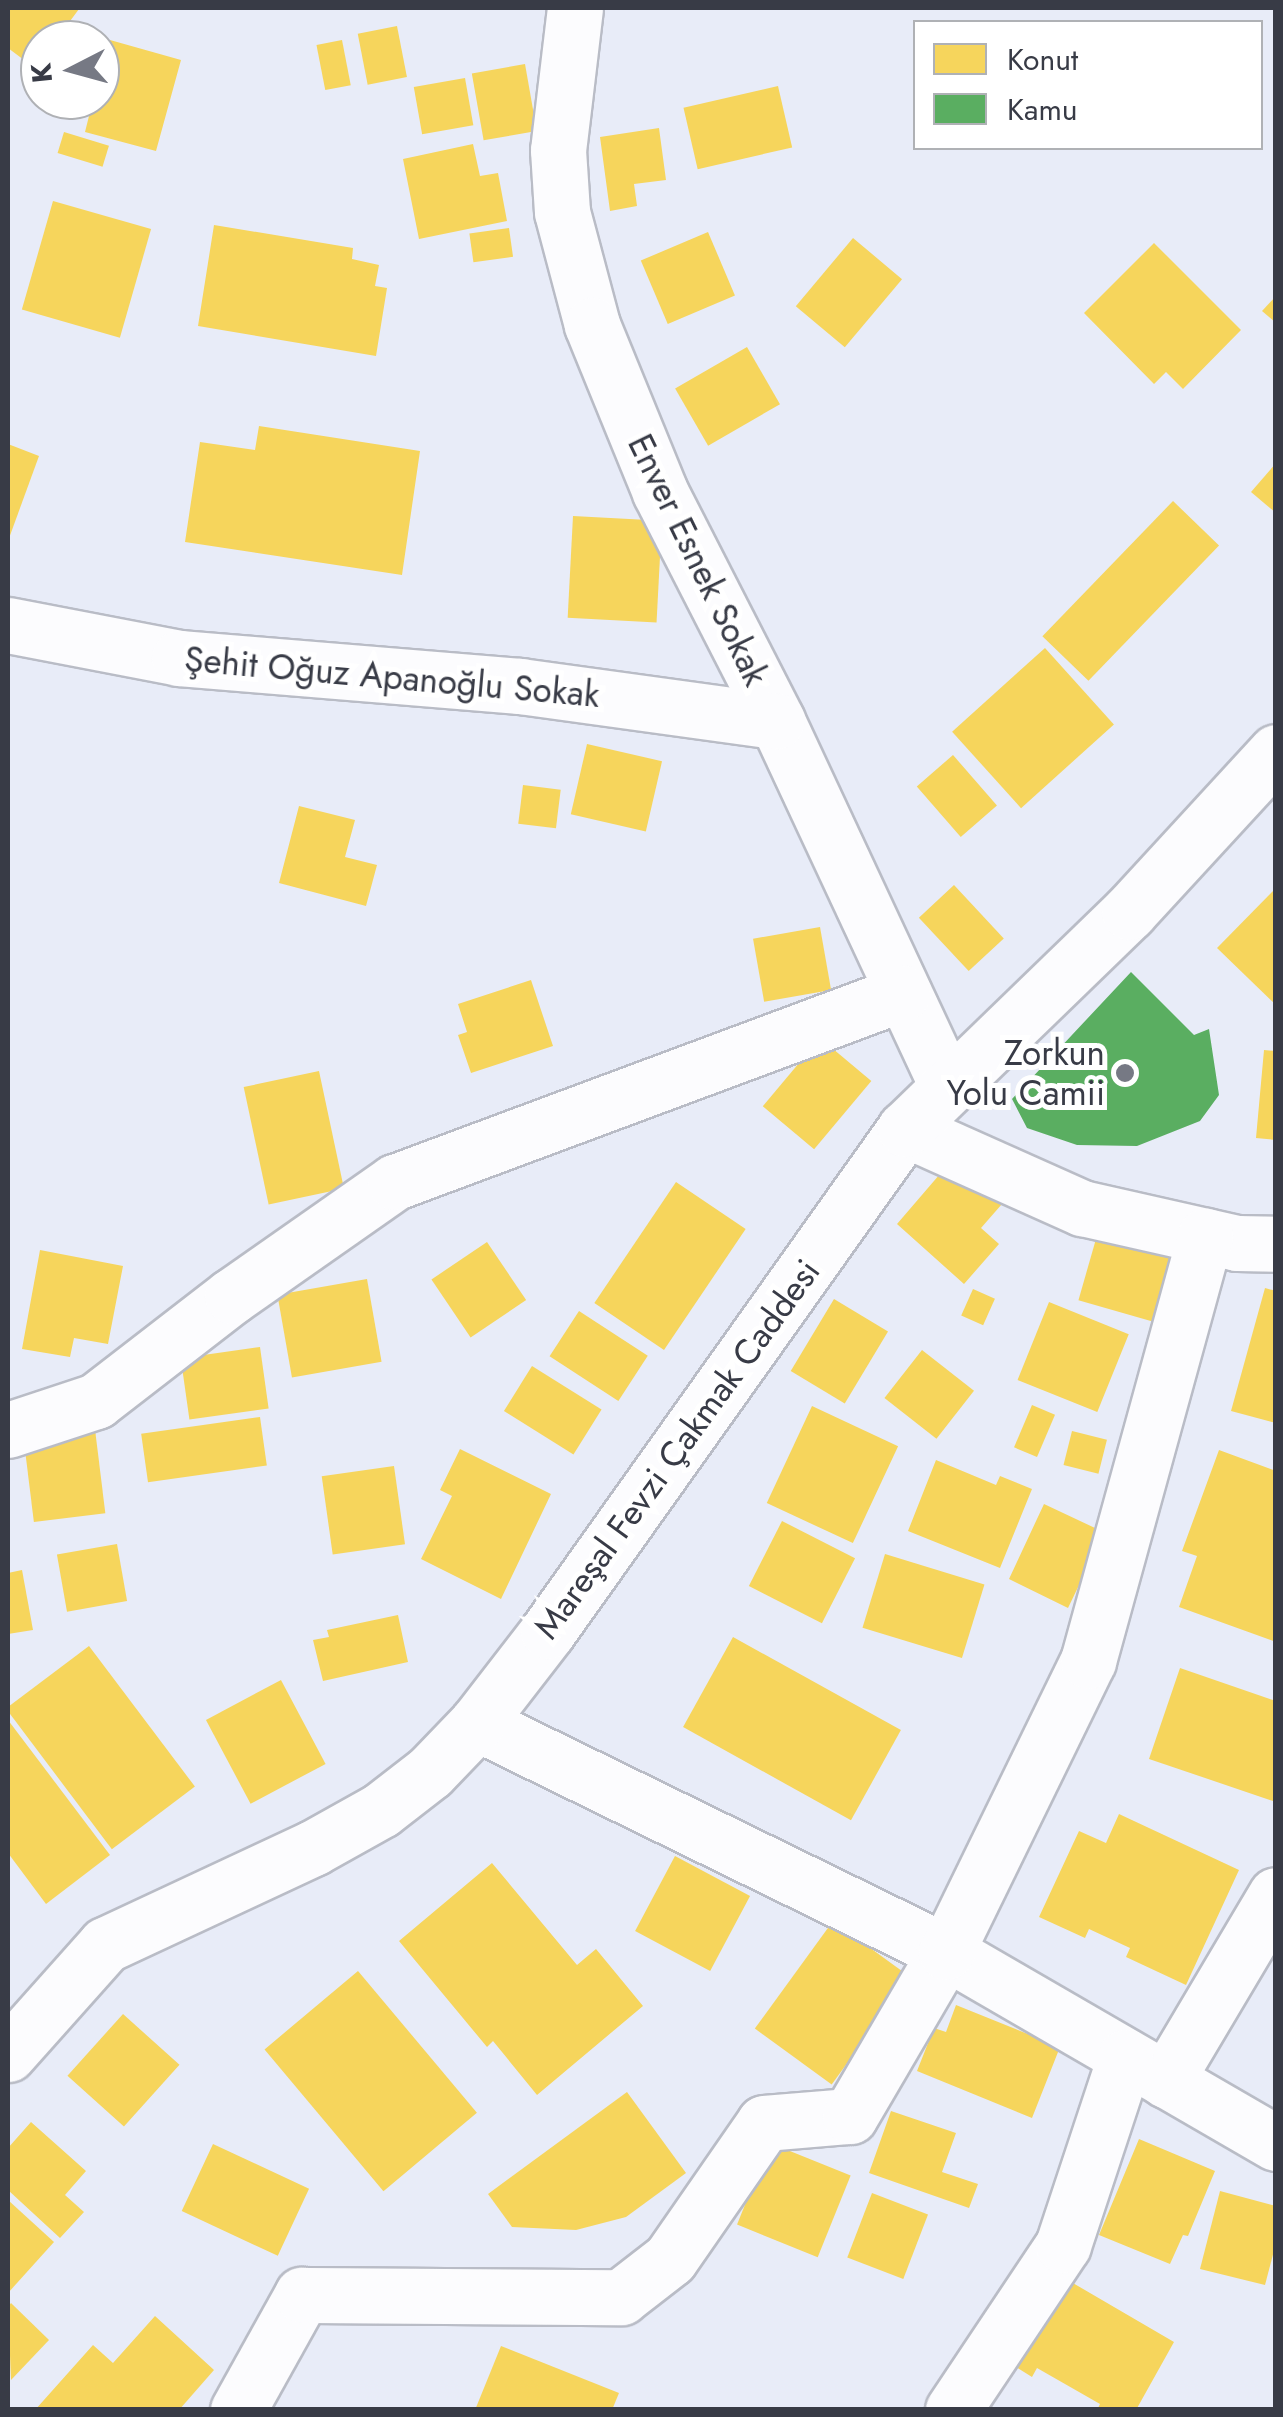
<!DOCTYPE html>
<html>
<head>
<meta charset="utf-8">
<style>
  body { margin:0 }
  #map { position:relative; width:1283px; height:2417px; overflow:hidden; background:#e8ecf8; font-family:Jost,sans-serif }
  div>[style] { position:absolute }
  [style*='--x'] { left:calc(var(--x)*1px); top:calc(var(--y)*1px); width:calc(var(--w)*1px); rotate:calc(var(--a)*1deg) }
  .homes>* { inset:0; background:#f6d55c; transform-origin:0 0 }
  .public>* { inset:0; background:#5aae61 }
  .roads { filter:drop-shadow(2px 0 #b9bcc6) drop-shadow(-2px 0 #b9bcc6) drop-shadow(0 2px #b9bcc6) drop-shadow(0 -2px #b9bcc6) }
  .minor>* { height:55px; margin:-27.5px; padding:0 27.5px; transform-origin:27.5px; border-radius:27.5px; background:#fcfcfe }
  .dots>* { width:28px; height:28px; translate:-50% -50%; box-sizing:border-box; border:5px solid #fff; border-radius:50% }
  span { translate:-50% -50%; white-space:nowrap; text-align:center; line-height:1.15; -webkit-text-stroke:10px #fff; paint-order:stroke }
  .street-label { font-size:35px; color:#383b46 }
  .poi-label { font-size:35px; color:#383b46 }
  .right { translate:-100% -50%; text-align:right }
  .frame { position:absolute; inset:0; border:10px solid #383b46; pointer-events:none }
  .legend { position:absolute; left:913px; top:20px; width:350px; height:130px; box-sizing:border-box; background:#fff; border:2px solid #afb1b5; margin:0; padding:12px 18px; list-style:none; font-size:30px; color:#383b46 }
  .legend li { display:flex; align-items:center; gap:20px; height:50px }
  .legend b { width:50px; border:2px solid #afb1b5 }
  .north { position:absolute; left:20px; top:20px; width:100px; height:100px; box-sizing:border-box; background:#fff; border:2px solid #afb1b5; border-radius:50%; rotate:264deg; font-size:28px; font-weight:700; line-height:40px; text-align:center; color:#383b46 }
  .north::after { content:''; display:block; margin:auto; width:35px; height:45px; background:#767984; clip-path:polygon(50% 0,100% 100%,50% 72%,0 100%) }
</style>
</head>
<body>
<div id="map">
  <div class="homes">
    <div style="clip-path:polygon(8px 8px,76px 8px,79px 9px,56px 40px,40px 40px,36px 69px,8px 48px)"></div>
    <div style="left:397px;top:26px;width:52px;height:40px;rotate:79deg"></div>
    <div style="clip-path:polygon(110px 40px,181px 60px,156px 151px,85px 132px,93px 100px,100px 100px,100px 76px)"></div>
    <div style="left:342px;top:40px;width:46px;height:26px;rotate:79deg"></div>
    <div style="left:525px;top:64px;width:68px;height:54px;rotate:80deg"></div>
    <div style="left:465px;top:78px;width:48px;height:52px;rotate:80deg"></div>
    <div style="left:778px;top:86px;width:63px;height:97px;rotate:77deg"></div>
    <div style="clip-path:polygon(659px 128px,666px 180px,634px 184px,637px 206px,610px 211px,600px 137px)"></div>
    <div style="left:64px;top:132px;width:47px;height:22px;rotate:17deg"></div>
    <div style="clip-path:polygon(473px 144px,480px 176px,498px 173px,507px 221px,419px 239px,403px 159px)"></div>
    <div style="left:53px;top:201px;width:102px;height:113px;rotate:16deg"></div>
    <div style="clip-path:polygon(214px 225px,353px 248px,352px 259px,379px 265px,375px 286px,387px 288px,376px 356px,198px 326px)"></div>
    <div style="left:509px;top:228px;width:29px;height:40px;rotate:82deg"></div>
    <div style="left:708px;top:232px;width:69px;height:73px;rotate:67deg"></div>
    <div style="left:853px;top:238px;width:64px;height:89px;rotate:40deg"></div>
    <div style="clip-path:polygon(1154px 243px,1241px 330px,1183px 389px,1166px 372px,1154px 384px,1084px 313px)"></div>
    <div style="clip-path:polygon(1276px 296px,1276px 323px,1262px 311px)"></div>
    <div style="left:747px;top:347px;width:66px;height:83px;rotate:60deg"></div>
    <div style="clip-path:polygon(259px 426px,420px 451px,402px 575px,185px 542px,200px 442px,255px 450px)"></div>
    <div style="clip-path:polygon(8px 444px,39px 456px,8px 541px)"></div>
    <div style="clip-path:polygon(1276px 463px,1276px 513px,1251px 492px)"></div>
    <div style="left:1173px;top:501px;width:64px;height:188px;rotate:44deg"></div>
    <div style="left:573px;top:516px;width:89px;height:102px;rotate:3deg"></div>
    <div style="left:1045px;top:648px;width:103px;height:125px;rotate:48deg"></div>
    <div style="left:587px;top:744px;width:77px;height:72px;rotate:13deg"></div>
    <div style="left:953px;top:755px;width:67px;height:48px;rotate:49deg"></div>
    <div style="left:523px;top:785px;width:38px;height:39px;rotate:7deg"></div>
    <div style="clip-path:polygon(299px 806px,355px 820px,345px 857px,377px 865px,366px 906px,279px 883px)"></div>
    <div style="left:954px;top:885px;width:73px;height:48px;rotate:47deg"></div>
    <div style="clip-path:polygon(1276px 888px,1276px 1005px,1217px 948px)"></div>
    <div style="left:820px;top:927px;width:64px;height:68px;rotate:80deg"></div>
    <div style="clip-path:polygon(531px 980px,553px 1046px,471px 1073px,458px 1035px,467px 1032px,458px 1004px)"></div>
    <div style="left:820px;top:1038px;width:67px;height:89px;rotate:40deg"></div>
    <div style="clip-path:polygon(1264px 1050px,1276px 1051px,1276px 1140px,1256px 1138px)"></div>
    <div style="left:319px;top:1071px;width:120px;height:77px;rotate:78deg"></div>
    <div style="clip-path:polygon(952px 1160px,1002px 1204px,981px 1228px,999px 1244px,964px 1284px,897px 1224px)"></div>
    <div style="left:676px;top:1182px;width:84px;height:146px;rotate:34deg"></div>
    <div style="left:1098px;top:1232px;width:78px;height:71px;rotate:16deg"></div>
    <div style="left:487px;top:1242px;width:70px;height:67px;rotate:56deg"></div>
    <div style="clip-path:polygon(40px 1250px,123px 1266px,108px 1344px,74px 1338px,70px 1357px,22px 1349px)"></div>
    <div style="left:367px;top:1279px;width:84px;height:91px;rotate:80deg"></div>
    <div style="clip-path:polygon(1265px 1288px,1276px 1291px,1276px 1423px,1231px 1411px)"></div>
    <div style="left:973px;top:1289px;width:24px;height:29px;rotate:24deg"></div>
    <div style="left:834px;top:1299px;width:63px;height:84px;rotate:31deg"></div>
    <div style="left:1049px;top:1302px;width:86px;height:84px;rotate:22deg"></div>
    <div style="left:579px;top:1311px;width:82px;height:54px;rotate:33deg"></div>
    <div style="left:260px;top:1347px;width:62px;height:80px;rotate:82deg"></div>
    <div style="left:922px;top:1350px;width:66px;height:61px;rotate:38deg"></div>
    <div style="left:532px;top:1366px;width:82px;height:53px;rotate:32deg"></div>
    <div style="left:1032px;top:1405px;width:25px;height:46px;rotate:23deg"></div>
    <div style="left:812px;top:1406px;width:95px;height:107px;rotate:25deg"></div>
    <div style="left:260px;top:1417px;width:49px;height:120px;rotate:82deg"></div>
    <div style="left:94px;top:1421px;width:93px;height:72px;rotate:83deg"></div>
    <div style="left:1072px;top:1431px;width:36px;height:35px;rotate:14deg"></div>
    <div style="clip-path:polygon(460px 1449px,551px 1494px,501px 1599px,421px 1559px,452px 1496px,440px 1490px)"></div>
    <div style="clip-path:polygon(1219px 1450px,1276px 1471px,1276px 1642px,1179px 1607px,1197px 1556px,1182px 1551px)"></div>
    <div style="clip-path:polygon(936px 1460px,996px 1485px,1000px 1476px,1032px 1489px,1000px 1568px,908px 1531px)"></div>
    <div style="left:394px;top:1466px;width:79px;height:73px;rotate:82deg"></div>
    <div style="clip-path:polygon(1044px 1504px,1112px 1536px,1095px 1552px,1068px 1608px,1009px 1579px)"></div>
    <div style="left:782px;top:1521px;width:82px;height:73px;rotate:27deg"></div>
    <div style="left:117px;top:1544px;width:58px;height:61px;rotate:80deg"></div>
    <div style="left:885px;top:1554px;width:104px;height:77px;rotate:17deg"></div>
    <div style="clip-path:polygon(22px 1570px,33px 1630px,8px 1634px,8px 1573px)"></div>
    <div style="clip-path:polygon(398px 1615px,408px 1662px,323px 1681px,313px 1640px,329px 1637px,327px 1630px)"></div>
    <div style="left:733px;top:1637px;width:192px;height:103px;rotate:29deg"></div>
    <div style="left:89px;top:1646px;width:176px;height:104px;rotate:53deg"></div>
    <div style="clip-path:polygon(1180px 1668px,1276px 1701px,1276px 1802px,1149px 1759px)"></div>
    <div style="left:281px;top:1680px;width:95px;height:85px;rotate:62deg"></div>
    <div style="clip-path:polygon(8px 1720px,110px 1855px,46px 1904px,8px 1853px)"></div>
    <div style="clip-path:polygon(1119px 1814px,1239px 1870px,1186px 1985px,1126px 1957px,1130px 1948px,1089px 1929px,1085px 1938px,1039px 1917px,1079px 1831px,1106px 1843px)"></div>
    <div style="left:675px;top:1856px;width:85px;height:85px;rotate:28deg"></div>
    <div style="clip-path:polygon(492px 1863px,577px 1965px,596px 1949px,643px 2006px,537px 2095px,493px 2041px,487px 2047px,399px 1941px)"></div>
    <div style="left:833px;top:1921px;width:95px;height:133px;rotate:36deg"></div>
    <div style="left:358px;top:1971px;width:185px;height:122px;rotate:50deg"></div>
    <div style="clip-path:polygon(956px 2005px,1060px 2047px,1032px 2118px,917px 2071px,934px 2028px,946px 2032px)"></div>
    <div style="left:123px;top:2014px;width:76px;height:83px;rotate:42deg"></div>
    <div style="clip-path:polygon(627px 2092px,686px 2173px,626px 2217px,576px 2230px,512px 2227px,488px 2194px)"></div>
    <div style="clip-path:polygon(891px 2111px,956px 2133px,942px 2172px,978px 2184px,969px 2208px,869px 2173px)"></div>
    <div style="clip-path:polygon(31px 2122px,86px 2171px,65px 2195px,84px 2212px,60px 2238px,8px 2190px,8px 2148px)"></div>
    <div style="clip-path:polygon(1139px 2139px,1215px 2171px,1188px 2236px,1183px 2235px,1170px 2264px,1099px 2235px)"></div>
    <div style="left:770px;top:2143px;width:87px;height:88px;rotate:22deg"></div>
    <div style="left:213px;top:2144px;width:106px;height:74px;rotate:25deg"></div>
    <div style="clip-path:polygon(1220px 2191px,1276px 2206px,1276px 2243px,1265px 2285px,1200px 2269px)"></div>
    <div style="left:872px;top:2193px;width:60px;height:69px;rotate:21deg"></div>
    <div style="clip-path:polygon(8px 2200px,54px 2242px,8px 2293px)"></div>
    <div style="clip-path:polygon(1066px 2279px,1174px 2342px,1136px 2410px,1097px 2410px,1100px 2404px,1037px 2368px,1032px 2377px,1016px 2367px)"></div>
    <div style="clip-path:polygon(11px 2303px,49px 2340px,11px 2380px,8px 2307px)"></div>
    <div style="clip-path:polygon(155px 2316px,214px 2370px,179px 2410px,35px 2410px,93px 2345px,113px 2363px)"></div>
    <div style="clip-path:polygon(501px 2346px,619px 2393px,612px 2410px,475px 2410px)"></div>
  </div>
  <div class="public">
    <div style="clip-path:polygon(1131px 972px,1194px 1035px,1209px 1029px,1219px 1095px,1200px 1121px,1137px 1146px,1077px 1145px,1027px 1128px,1012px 1099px)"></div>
  </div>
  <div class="roads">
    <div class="minor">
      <div style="--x:575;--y:8;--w:143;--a:96.8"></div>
      <div style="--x:558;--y:150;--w:62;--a:86.3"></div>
      <div style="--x:562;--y:212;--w:117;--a:75.1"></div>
      <div style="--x:592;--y:325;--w:180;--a:67.8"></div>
      <div style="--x:660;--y:492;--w:257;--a:62.9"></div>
      <div style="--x:777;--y:721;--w:402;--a:65"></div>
      <div style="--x:8;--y:625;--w:174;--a:10.9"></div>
      <div style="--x:179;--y:658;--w:342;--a:4.7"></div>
      <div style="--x:520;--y:686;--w:259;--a:7.8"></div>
      <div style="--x:905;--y:1129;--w:194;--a:24.1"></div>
      <div style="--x:1082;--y:1208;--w:159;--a:12.7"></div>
      <div style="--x:1237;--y:1243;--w:39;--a:1"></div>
      <div style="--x:8;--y:1430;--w:93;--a:-18.2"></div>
      <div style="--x:96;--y:1401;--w:172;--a:-37.7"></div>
      <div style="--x:232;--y:1296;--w:199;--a:-35"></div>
      <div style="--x:395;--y:1182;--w:542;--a:-20.41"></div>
      <div style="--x:477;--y:1723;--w:522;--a:26.03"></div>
      <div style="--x:946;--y:1952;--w:381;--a:30.1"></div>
      <div style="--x:8;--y:2054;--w:146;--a:-48.3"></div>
      <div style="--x:105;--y:1945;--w:230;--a:-25"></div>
      <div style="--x:313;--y:1848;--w:78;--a:-29.2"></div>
      <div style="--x:381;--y:1810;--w:62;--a:-37.8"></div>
      <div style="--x:430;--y:1772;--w:68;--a:-46.2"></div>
      <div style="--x:477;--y:1723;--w:116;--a:-52.3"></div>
      <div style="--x:548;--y:1631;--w:616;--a:-54.58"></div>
      <div style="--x:905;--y:1129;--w:312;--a:-44.1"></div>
      <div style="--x:1129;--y:912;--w:217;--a:-47.4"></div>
      <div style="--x:1166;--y:2080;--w:215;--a:-59.3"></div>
      <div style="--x:238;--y:2410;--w:132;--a:-60.9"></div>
      <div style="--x:302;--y:2295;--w:319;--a:0.4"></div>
      <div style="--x:621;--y:2297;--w:62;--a:-37.8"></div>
      <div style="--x:670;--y:2259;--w:165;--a:-55.3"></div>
      <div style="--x:764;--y:2123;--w:86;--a:-4.7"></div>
      <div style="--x:850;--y:2116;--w:190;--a:-59.7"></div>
      <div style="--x:946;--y:1952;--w:324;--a:-64"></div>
      <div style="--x:1088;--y:1661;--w:441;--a:-74.6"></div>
      <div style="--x:953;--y:2410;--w:198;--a:-56.3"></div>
      <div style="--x:1063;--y:2245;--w:198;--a:-71.7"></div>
    </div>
  </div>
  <div class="dots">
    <div style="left:1125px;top:1073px;background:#767984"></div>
  </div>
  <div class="street-label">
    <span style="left:698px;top:560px;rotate:64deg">Enver Esnek Sokak</span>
    <span style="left:392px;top:677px;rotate:5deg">Şehit Oğuz Apanoğlu Sokak</span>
    <span style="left:677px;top:1449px;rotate:-54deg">Mareşal Fevzi Çakmak Caddesi</span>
  </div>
  <div class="poi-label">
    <span class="right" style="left:1105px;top:1073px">Zorkun<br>Yolu Camii</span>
  </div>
  <div class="frame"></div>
  <ul class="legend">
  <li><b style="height:28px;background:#f6d55c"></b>Konut</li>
  <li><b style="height:28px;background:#5aae61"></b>Kamu</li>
  </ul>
  <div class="north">K</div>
</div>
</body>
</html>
